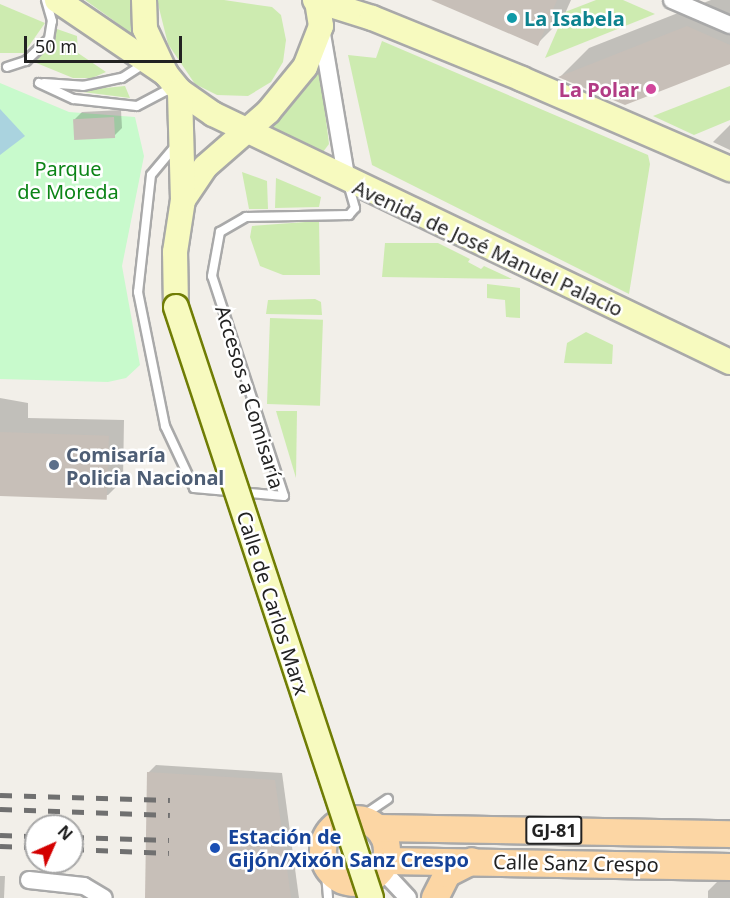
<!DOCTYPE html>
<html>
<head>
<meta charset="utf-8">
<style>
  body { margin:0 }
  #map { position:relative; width:730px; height:898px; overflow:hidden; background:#f2efe9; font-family:"Noto Sans",sans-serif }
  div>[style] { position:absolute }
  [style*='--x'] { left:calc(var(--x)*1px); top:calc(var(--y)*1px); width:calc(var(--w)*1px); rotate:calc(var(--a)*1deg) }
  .grass>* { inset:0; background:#cdebb0; transform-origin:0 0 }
  .park>* { inset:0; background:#c8facc }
  .water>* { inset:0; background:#aad3df }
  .shadow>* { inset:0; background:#0003 }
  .building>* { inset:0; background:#c7bfb8; transform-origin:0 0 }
  .roads { filter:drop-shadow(2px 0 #a9a9a9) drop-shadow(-2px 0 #a9a9a9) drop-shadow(0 2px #a9a9a9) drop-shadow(0 -2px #a9a9a9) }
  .lane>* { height:8px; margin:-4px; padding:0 4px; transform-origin:4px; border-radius:4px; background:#fff }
  .street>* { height:16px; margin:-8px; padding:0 8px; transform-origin:8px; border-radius:8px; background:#fff }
  .secondary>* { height:24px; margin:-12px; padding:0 12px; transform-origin:12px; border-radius:12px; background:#f7fabf }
  .primary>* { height:26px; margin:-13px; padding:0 13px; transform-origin:13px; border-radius:13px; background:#fcd6a4 }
  .primary>.ring { margin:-13px; padding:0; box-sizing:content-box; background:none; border:26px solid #fcd6a4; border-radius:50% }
  .rail>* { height:4.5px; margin-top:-2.25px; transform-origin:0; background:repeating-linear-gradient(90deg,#707070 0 12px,transparent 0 24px) }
  .bridges { filter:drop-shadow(2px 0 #707d05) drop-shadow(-2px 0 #707d05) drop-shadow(0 2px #707d05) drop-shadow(0 -2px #707d05) }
  .secondary-bridge>* { height:24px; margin:-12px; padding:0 12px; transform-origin:12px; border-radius:12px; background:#f7fabf }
  .dots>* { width:16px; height:16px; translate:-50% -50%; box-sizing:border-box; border:3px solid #fff; border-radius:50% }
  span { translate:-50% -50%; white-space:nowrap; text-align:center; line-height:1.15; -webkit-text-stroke:5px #fff; paint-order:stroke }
  .shield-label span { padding:2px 4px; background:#fff; border:2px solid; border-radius:4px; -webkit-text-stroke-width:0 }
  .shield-label { font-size:18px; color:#222; font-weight:700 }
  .culture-label { font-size:20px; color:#0d838f; font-weight:700 }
  .left { translate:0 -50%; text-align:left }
  .hotel-label { font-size:20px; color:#b23c85; font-weight:700 }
  .right { translate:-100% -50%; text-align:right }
  .park-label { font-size:20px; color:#0c8416 }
  .street-label { font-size:20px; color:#222 }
  .service-label { font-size:20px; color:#4e5e75; font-weight:700 }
  .transit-label { font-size:20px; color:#164399; font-weight:700 }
  .north { position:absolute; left:24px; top:814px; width:60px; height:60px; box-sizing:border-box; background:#fff; border:2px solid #a7a7a7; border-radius:50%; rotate:45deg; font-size:16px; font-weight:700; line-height:24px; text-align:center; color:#222 }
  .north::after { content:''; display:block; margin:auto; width:21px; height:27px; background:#d40000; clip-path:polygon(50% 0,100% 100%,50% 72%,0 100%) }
  .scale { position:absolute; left:24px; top:36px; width:158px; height:27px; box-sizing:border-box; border:3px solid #222; border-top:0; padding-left:8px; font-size:18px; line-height:21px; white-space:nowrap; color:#222; -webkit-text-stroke:4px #fff; paint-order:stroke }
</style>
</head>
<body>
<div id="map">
  <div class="grass">
    <div style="clip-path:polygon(85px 0,131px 0,142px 43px,113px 20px)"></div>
    <div style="clip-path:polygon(157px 0,224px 0,272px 7px,281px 15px,286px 40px,283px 62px,271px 82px,248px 96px,217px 95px,195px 84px,168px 44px)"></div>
    <div style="clip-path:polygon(596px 0,623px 0,655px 14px,545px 58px,565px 12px)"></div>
    <div style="clip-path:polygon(0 4px,45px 23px,24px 53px,0 53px)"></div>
    <div style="clip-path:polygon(57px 29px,77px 36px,78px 53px,106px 72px,92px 78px,73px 78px,34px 62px)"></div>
    <div style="clip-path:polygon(382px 41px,648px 155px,650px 164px,629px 294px,372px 165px,348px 55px,376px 58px)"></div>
    <div style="clip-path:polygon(319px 63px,329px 144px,323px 152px,314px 152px,272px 127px,273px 119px,296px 99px)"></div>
    <div style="clip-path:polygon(125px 86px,130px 98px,75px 91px)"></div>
    <div style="clip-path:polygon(730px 86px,730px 120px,694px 135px,653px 116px)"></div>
    <div style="clip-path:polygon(242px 172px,267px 181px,268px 209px,249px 209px)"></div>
    <div style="clip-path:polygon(276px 178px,321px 197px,319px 207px,275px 208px)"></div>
    <div style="clip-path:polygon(319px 221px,320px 275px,283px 275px,260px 266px,250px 237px,252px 226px)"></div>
    <div style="clip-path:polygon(385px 243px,438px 243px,470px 259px,468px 262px,481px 269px,484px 266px,512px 279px,382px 277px)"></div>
    <div style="clip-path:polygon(487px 284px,520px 288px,520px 318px,506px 317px,505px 300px,487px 298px)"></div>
    <div style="clip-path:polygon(315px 299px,321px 302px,322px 315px,266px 314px,268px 300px)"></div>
    <div style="left:270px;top:318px;width:53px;height:86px;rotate:2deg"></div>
    <div style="clip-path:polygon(586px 332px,613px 345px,612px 364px,564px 363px,567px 343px)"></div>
    <div style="clip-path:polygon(276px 411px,297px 411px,296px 478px)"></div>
  </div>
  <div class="park">
    <div style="clip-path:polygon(0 83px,69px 112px,135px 117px,144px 156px,122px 266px,140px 365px,126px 378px,108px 382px,0 379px)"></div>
  </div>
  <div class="water">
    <div style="clip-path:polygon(0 109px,25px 136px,0 155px)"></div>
  </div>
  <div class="shadow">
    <div style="clip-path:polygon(435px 0,571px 0,563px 18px,537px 44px)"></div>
    <div style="clip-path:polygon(711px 0,730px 0,730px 63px,561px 76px,589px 48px)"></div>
    <div style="clip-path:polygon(121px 110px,122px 128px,114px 136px,74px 120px,82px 112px)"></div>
    <div style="clip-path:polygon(730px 125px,730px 150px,713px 142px)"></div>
    <div style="clip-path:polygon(0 398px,28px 403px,28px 418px,124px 420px,123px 480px,108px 495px,0 495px)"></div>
    <div style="clip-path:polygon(156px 765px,282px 773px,299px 898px,146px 898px,148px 773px)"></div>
    <div style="clip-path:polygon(0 876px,5px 876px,4px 898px,0 898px)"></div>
    <div style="clip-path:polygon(723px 876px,730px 876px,730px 898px,708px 898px,708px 891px)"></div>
  </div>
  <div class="building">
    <div style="clip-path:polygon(431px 0,557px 0,538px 46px)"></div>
    <div style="clip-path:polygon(687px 26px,730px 45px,730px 64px,625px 105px,558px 77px)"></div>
    <div style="left:114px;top:117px;width:21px;height:41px;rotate:87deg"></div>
    <div style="left:0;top:432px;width:109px;height:64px;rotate:2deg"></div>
    <div style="clip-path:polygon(147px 772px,275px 780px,291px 898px,145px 898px)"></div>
  </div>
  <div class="roads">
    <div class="lane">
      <div style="--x:7;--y:67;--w:20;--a:-18"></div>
      <div style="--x:26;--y:61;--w:32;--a:-44"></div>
      <div style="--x:49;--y:39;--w:18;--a:-81"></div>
      <div style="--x:52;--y:21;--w:22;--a:-106"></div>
      <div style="--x:39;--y:83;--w:38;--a:25"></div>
      <div style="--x:74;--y:99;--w:63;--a:6.3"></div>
      <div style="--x:137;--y:106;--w:41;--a:-27.8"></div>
      <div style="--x:44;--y:83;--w:39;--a:4"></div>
      <div style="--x:83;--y:86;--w:40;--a:-12"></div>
      <div style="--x:122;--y:78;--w:27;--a:-33"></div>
      <div style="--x:177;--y:144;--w:40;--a:130"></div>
      <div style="--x:151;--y:175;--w:118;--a:96.3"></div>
      <div style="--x:138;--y:292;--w:137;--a:78.6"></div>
      <div style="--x:165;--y:426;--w:68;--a:64.9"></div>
      <div style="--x:194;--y:488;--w:90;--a:5.1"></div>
      <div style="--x:284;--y:496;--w:231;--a:-108.1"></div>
      <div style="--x:212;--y:276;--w:45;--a:-79.7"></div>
      <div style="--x:220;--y:232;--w:30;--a:-30"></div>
      <div style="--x:246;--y:217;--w:103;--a:-1.1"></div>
      <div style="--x:349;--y:215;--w:9;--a:-49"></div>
      <div style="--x:355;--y:208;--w:25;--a:-106"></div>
      <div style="--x:358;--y:819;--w:36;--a:-34"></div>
      <div style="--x:325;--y:863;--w:35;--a:85"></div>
    </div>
    <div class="street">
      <div style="--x:672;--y:0;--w:63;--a:23.3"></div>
      <div style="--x:321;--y:28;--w:155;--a:80.4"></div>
      <div style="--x:382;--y:870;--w:38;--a:47"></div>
      <div style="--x:29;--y:880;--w:55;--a:6.2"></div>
      <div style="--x:84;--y:886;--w:23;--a:31"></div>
    </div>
    <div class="secondary">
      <div style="--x:57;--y:0;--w:132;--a:34.2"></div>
      <div style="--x:144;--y:0;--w:29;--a:88"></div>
      <div style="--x:145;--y:29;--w:50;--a:65"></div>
      <div style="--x:166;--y:74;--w:22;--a:51"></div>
      <div style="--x:180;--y:91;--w:40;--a:34.9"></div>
      <div style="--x:213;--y:114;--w:573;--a:25.63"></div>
      <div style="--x:315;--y:0;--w:60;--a:17.5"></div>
      <div style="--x:372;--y:18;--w:162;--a:22.1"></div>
      <div style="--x:522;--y:79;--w:227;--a:23.4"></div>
      <div style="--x:183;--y:200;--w:40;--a:-56"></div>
      <div style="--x:205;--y:167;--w:84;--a:-41.1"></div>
      <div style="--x:268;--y:112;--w:58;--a:-50.6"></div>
      <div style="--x:305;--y:67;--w:44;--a:-68.7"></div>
      <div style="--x:321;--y:26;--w:26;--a:-99"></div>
      <div style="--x:176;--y:307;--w:55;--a:-91"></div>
      <div style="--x:175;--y:252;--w:53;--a:-81.3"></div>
      <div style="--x:183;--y:200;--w:109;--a:-91.6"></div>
    </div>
    <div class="primary">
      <div class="ring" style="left:323px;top:819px;width:38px;height:38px"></div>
      <div style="--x:379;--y:828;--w:351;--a:1"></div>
      <div style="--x:387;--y:861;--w:343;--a:1"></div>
      <div style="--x:435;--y:898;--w:27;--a:-63"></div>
      <div style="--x:447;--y:874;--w:28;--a:-27"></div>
    </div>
  </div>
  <div class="rail">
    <div style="--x:0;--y:795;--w:170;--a:1.7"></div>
    <div style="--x:0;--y:809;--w:170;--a:2"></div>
    <div style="--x:0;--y:835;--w:36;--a:2"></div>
    <div style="--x:72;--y:837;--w:97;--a:1.8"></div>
    <div style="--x:0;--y:846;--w:36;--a:2"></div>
    <div style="--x:72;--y:849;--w:97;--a:2.4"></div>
  </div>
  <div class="bridges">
    <div class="secondary-bridge">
      <div style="--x:176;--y:307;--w:622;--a:71.74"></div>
    </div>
  </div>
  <div class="dots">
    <div style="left:512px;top:18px;background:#0f9aa8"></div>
    <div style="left:651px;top:89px;background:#d1479c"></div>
    <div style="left:54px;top:465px;background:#5c6f8a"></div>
    <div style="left:215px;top:848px;background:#1a4fb4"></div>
  </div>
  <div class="shield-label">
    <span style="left:554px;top:830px">GJ-81</span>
  </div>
  <div class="culture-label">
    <span class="left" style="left:524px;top:18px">La Isabela</span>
  </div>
  <div class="hotel-label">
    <span class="right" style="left:639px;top:89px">La Polar</span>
  </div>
  <div class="park-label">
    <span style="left:68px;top:180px">Parque<br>de Moreda</span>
  </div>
  <div class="street-label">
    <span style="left:488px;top:248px;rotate:25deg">Avenida de José Manuel Palacio</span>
    <span style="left:250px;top:397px;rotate:73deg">Accesos a Comisaría</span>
    <span style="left:273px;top:603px;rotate:72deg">Calle de Carlos Marx</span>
    <span style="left:576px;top:863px;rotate:1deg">Calle Sanz Crespo</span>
  </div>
  <div class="service-label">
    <span class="left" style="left:66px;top:466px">Comisaría<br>Policia Nacional</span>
  </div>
  <div class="transit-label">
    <span class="left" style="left:228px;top:848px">Estación de<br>Gijón/Xixón Sanz Crespo</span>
  </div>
  <div class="north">N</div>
  <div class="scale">50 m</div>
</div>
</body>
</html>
